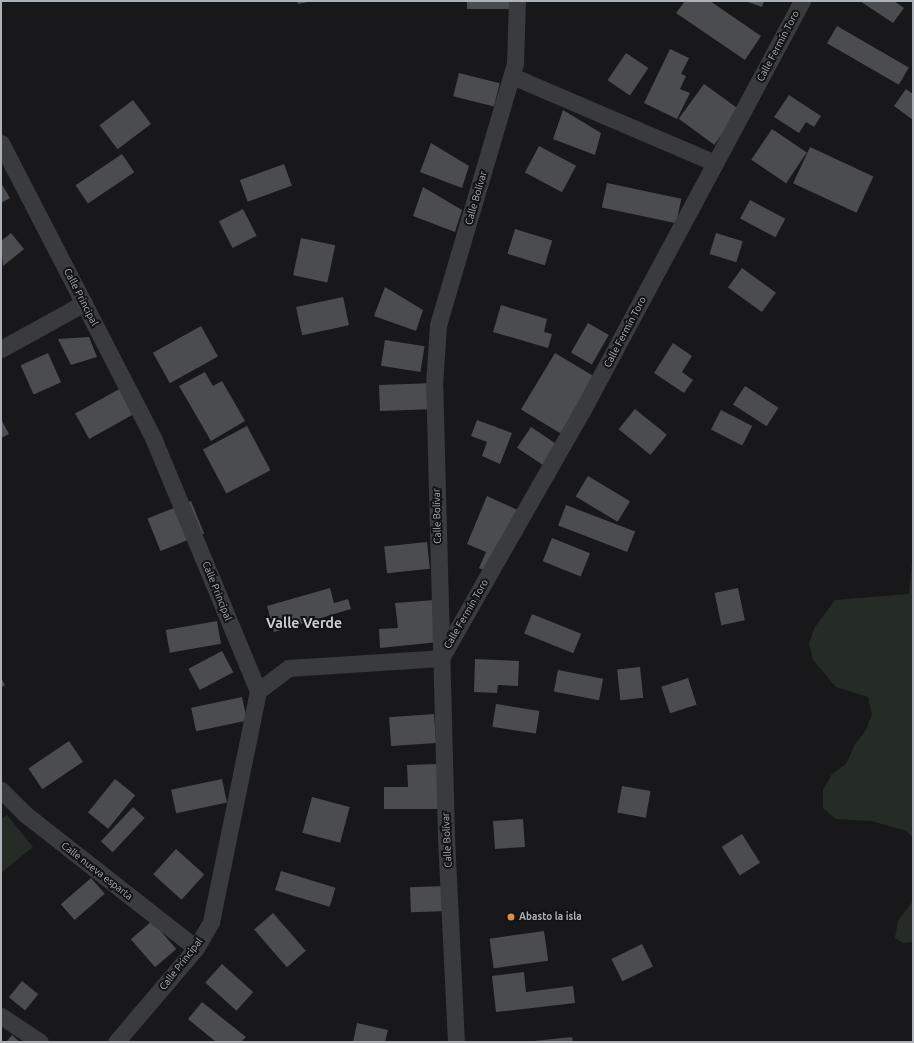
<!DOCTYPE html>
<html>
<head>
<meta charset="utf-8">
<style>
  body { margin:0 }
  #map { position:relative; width:914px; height:1043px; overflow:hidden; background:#18181a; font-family:Ubuntu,sans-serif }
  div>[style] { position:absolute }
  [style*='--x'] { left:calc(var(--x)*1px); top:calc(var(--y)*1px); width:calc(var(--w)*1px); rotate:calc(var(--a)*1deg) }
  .green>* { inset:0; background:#252c25 }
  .building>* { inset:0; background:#4a4c4f; transform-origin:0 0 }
  .street>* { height:17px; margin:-8.5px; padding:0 8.5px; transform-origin:8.5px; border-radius:8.5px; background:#393b3e }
  .dots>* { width:11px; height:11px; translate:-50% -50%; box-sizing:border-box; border:2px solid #131315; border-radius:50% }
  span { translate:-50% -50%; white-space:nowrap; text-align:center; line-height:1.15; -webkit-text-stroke:4px #131315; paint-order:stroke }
  .street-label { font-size:10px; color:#acb2b8 }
  .poi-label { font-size:10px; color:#acb2b8; font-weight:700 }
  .left { translate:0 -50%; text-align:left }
  .district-label { font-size:14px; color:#ccd0d5; font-weight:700 }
  .frame { position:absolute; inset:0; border:2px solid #acb2b8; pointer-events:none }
</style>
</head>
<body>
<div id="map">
  <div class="green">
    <div style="clip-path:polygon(912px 562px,913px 563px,913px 838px,907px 831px,871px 821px,836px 819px,823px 808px,823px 790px,832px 774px,846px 764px,855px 744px,866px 730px,872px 714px,868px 697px,836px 687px,813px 660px,809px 643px,815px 627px,835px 600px,909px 594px)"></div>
    <div style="clip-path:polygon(7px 815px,33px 847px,1px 873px,1px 819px)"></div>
    <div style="clip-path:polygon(913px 901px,913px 942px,903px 943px,895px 938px,898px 921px)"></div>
  </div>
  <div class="building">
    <div style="clip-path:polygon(297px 1px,308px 1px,308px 2px,298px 4px)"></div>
    <div style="left:467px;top:1px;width:50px;height:8px"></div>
    <div style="clip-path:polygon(685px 1px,710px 1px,761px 36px,745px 60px,676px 13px)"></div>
    <div style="clip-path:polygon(745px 1px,764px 1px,762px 7px)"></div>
    <div style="clip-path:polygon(860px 1px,894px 1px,904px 8px,893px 23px)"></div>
    <div style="left:837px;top:26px;width:83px;height:20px;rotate:30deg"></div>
    <div style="clip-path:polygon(670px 49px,689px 58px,681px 74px,686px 76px,680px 89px,690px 93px,677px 119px,644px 103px)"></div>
    <div style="left:626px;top:53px;width:27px;height:33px;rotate:34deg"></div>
    <div style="left:459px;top:73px;width:42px;height:24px;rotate:14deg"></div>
    <div style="left:704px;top:84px;width:44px;height:43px;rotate:36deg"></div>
    <div style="clip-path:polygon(906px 89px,913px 94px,913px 120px,894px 106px)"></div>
    <div style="clip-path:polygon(789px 95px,821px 116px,814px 127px,806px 122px,799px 133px,774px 117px)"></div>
    <div style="left:133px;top:100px;width:30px;height:42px;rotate:53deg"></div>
    <div style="clip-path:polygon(563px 110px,601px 133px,595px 155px,553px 139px)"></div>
    <div style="left:772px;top:129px;width:42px;height:37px;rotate:34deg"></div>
    <div style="clip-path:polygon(431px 143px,469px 166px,462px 188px,420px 172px)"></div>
    <div style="left:539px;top:146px;width:42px;height:30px;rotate:28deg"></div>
    <div style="left:810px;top:147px;width:70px;height:40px;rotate:25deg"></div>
    <div style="left:122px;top:154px;width:22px;height:56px;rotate:56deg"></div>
    <div style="left:284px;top:164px;width:23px;height:47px;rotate:70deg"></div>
    <div style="clip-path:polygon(1px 183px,10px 198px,1px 203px)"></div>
    <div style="left:607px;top:183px;width:76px;height:25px;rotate:12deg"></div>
    <div style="clip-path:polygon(423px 187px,462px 210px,455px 232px,413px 216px)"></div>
    <div style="left:750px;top:200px;width:40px;height:21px;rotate:28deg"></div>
    <div style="left:243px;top:209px;width:30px;height:27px;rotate:63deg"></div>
    <div style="left:515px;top:229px;width:39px;height:26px;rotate:17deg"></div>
    <div style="clip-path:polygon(11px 233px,24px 249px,3px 266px,1px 241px)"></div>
    <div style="left:716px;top:233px;width:28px;height:22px;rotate:17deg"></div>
    <div style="left:301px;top:238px;width:35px;height:38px;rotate:12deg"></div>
    <div style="left:742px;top:268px;width:42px;height:24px;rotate:36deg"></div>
    <div style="clip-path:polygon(385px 287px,423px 310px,416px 331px,374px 316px)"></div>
    <div style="left:343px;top:297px;width:29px;height:48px;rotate:78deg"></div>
    <div style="clip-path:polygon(501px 305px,547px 319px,544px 332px,552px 334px,548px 348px,493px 332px)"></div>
    <div style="left:588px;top:323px;width:24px;height:34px;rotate:30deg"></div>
    <div style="left:201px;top:326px;width:35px;height:55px;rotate:61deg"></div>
    <div style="clip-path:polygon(89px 337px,97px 357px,71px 365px,58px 339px)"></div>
    <div style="left:385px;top:340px;width:40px;height:26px;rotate:9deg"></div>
    <div style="clip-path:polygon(673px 343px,692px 356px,682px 372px,693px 380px,684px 393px,654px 373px)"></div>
    <div style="left:48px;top:353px;width:32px;height:30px;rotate:66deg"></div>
    <div style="left:555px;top:353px;width:55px;height:66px;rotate:31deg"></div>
    <div style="clip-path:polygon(205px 372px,213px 386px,222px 381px,245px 421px,211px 441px,179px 386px)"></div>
    <div style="left:132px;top:382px;width:29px;height:65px;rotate:61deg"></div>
    <div style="left:435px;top:383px;width:26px;height:56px;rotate:88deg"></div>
    <div style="left:745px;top:386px;width:40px;height:22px;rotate:33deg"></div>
    <div style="left:635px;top:409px;width:41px;height:26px;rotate:39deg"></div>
    <div style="left:721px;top:410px;width:35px;height:22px;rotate:27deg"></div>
    <div style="clip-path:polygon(1px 419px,9px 434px,1px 438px)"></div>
    <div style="clip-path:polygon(477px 420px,512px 433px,500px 464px,482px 456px,487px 442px,471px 436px)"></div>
    <div style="left:247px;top:426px;width:50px;height:50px;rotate:62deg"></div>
    <div style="left:531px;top:427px;width:40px;height:25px;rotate:34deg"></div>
    <div style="left:588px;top:476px;width:49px;height:24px;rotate:31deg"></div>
    <div style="clip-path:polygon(487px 496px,520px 511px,493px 574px,479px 568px,486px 552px,467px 544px)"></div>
    <div style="left:191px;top:501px;width:35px;height:47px;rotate:68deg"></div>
    <div style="left:566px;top:505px;width:74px;height:22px;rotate:21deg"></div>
    <div style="left:552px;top:538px;width:41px;height:25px;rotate:22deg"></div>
    <div style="left:427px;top:542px;width:27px;height:43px;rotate:84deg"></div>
    <div style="clip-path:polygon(330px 588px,334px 603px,348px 599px,351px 609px,274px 632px,267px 606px)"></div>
    <div style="left:738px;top:588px;width:33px;height:24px;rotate:78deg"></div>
    <div style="clip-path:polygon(435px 600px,439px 642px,380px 648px,379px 629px,398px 628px,395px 603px)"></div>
    <div style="left:532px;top:614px;width:53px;height:21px;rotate:22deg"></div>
    <div style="left:217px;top:621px;width:23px;height:52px;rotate:80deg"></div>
    <div style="left:222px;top:651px;width:24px;height:38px;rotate:62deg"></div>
    <div style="clip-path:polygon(475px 659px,519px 661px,518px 686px,498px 685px,497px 693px,474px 692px)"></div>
    <div style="left:640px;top:667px;width:31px;height:23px;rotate:84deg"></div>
    <div style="left:558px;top:670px;width:46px;height:22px;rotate:11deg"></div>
    <div style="clip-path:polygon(1px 678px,5px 685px,1px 688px)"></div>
    <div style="left:688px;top:678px;width:28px;height:28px;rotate:72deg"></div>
    <div style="left:242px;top:697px;width:24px;height:52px;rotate:78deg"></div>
    <div style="left:496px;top:704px;width:44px;height:23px;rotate:9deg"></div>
    <div style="left:434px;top:714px;width:29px;height:45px;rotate:86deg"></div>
    <div style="left:69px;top:741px;width:25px;height:49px;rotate:56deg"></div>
    <div style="clip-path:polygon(438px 764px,439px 809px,384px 809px,384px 787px,408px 787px,407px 765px)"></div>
    <div style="left:115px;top:779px;width:26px;height:43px;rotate:39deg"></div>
    <div style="left:222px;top:779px;width:24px;height:52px;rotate:78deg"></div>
    <div style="left:622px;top:786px;width:29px;height:27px;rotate:10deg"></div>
    <div style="left:312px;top:797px;width:39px;height:37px;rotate:15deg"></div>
    <div style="left:133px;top:807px;width:16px;height:47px;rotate:43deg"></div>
    <div style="left:523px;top:819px;width:28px;height:30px;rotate:86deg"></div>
    <div style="left:742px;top:834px;width:34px;height:24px;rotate:58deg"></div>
    <div style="left:176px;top:849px;width:38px;height:34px;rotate:42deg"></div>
    <div style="left:281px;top:871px;width:57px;height:20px;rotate:17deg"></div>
    <div style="left:91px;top:878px;width:21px;height:40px;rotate:49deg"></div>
    <div style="left:447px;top:886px;width:25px;height:37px;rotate:88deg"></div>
    <div style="left:273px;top:913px;width:50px;height:25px;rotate:49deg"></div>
    <div style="left:152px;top:921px;width:37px;height:28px;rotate:49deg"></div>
    <div style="left:544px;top:931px;width:30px;height:55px;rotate:82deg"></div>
    <div style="left:642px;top:944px;width:25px;height:34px;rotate:64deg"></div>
    <div style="left:222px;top:964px;width:42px;height:25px;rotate:42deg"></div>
    <div style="clip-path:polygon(524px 972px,526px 992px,573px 986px,575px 1003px,496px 1012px,492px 976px)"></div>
    <div style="left:22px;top:981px;width:21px;height:21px;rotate:39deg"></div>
    <div style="clip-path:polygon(202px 1002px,246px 1037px,241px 1042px,216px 1042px,188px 1019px)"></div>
    <div style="clip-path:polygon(357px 1023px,388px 1030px,385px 1042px,353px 1042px)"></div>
    <div style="clip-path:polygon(12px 1035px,20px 1042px,6px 1042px)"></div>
    <div style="clip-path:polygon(572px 1037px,573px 1042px,534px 1042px,534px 1041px)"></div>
  </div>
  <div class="street">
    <div style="--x:512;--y:76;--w:221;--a:23.2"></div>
    <div style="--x:1;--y:143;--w:334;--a:62.7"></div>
    <div style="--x:154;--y:440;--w:272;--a:67.5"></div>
    <div style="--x:258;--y:691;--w:236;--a:101.5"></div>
    <div style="--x:211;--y:922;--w:30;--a:120"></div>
    <div style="--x:196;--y:948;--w:123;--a:130.4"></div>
    <div style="--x:1;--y:349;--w:95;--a:-29"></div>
    <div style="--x:258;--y:691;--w:38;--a:-37"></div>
    <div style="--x:288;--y:668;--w:153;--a:-3.7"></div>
    <div style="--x:441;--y:658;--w:282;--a:-60.3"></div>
    <div style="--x:581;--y:413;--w:468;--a:-61.8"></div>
    <div style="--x:1;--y:790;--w:34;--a:45"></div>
    <div style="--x:25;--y:814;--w:217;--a:38.1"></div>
    <div style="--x:1;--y:1016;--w:47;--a:33.7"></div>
    <div style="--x:456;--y:1042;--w:207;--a:-92.8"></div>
    <div style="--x:446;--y:835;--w:450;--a:-91.5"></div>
    <div style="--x:434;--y:385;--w:60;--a:-86.2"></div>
    <div style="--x:438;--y:325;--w:272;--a:-73.6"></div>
    <div style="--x:515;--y:64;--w:63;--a:-88.2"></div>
  </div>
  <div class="dots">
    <div style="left:511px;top:917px;background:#df8c4b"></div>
  </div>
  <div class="street-label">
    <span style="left:778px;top:46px;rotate:-62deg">Calle Fermín Toro</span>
    <span style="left:476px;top:198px;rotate:-74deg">Calle Bolívar</span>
    <span style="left:81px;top:297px;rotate:63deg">Calle Principal</span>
    <span style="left:625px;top:332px;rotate:-62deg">Calle Fermín Toro</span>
    <span style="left:437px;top:516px;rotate:-91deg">Calle Bolívar</span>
    <span style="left:217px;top:591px;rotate:68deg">Calle Principal</span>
    <span style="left:466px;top:614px;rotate:-60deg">Calle Fermín Toro</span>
    <span style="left:447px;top:840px;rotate:-93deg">Calle Bolívar</span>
    <span style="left:97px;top:871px;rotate:38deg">Calle nueva esparta</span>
    <span style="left:181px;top:964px;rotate:-52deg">Calle Principal</span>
  </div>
  <div class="poi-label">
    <span class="left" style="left:519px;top:917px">Abasto la isla</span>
  </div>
  <div class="district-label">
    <span style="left:304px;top:623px">Valle Verde</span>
  </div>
  <div class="frame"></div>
</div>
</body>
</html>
